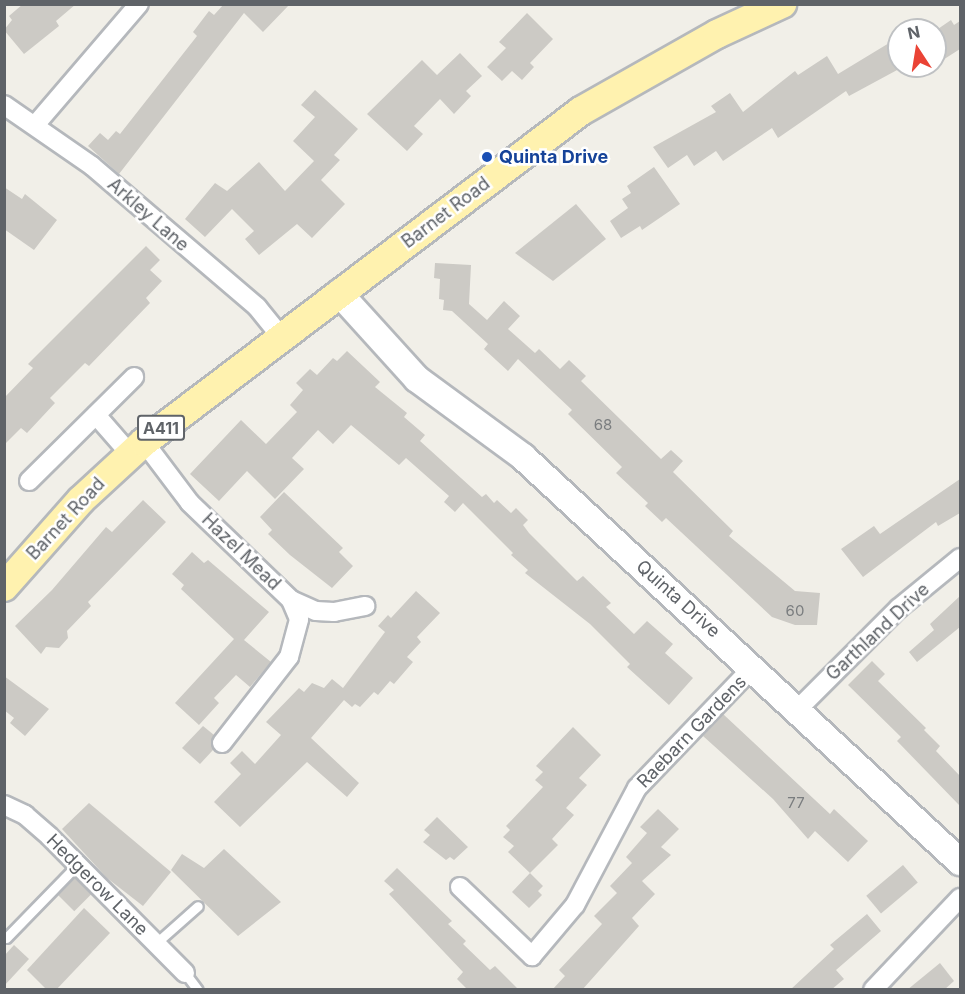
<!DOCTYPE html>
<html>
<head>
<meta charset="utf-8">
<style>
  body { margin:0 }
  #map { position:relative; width:965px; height:994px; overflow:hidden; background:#f1efe8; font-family:Inter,sans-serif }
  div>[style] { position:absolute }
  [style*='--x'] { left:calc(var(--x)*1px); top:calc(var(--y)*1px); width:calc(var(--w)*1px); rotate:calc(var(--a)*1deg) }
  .building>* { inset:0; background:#cccac5; transform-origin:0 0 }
  .roads { filter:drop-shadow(2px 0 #b5b8bc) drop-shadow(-2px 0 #b5b8bc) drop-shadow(0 2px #b5b8bc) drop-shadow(0 -2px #b5b8bc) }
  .lane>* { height:9px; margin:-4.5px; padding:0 4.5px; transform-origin:4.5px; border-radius:4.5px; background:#fff }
  .street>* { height:18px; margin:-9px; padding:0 9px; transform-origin:9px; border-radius:9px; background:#fff }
  .secondary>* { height:26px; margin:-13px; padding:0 13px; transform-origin:13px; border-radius:13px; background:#fff }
  .primary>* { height:28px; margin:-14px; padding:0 14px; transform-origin:14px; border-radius:14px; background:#fff2af }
  .dots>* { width:16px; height:16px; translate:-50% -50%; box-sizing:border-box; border:3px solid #fff; border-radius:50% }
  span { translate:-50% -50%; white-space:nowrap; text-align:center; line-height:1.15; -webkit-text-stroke:5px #fff; paint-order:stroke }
  .number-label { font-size:15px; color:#7a7d7f }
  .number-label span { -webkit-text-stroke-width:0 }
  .shield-label span { padding:2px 4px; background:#fff; border:2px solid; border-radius:4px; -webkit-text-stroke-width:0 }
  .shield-label { font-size:16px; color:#5f6368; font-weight:700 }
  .transit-label { font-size:18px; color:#164399; font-weight:700 }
  .left { translate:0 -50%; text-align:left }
  .street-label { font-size:18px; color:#5f6368 }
  .frame { position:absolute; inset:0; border:6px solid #5f6368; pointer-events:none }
  .north { position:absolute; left:887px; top:18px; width:60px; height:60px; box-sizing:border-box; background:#fff; border:2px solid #bfc1c3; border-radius:50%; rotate:348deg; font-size:16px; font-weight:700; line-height:24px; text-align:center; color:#5f6368 }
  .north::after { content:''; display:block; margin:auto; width:21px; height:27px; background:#ea4335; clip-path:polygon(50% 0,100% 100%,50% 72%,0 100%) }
</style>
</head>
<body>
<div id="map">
  <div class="building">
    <div style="clip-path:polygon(23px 4px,76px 4px,56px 21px,59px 26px,24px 54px,4px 30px,12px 20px,9px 16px)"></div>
    <div style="clip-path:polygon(224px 4px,290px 4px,263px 32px,244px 13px,119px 174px,88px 146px,100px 133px,108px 140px,116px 131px,120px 134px,197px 36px,193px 32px,209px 11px,214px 15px)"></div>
    <div style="clip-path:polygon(527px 13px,553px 39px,530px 63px,534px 67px,522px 80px,512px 71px,502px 81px,487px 67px,506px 48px,499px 42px)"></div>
    <div style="clip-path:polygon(951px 20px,954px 25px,960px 21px,960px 49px,935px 65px,935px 31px)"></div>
    <div style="clip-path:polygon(899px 37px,899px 69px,849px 96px,846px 91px,778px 138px,772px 128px,723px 161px,716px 151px,694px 166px,687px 155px,668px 168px,653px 147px,716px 112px,711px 106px,730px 93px,743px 112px,795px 71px,798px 75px,827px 56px,838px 74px)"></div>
    <div style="clip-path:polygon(460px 53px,482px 76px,466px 91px,471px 96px,454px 114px,440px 99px,414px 126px,423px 134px,407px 151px,367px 114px,422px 60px,437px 75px)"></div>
    <div style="clip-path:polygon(315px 90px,358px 129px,334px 155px,340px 160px,321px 180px,345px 204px,312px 238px,297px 224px,259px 255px,245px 239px,254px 231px,232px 209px,205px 237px,185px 219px,215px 183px,227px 191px,259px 162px,285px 191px,314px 161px,293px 141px,315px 117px,301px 105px)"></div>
    <div style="clip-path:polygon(654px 167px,680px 204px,642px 230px,640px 226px,621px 238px,610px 221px,628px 208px,622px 199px,631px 193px,627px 186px)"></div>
    <div style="clip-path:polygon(4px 187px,22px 199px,25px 194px,57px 220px,34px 250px,4px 229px)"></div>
    <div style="clip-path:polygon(576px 204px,606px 239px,553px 281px,515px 253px)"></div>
    <div style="clip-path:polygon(146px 246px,160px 260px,150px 270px,162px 281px,146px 298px,150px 303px,89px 366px,85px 363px,50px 398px,55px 403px,27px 433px,21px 428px,4px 445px,4px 398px,33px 368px,28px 364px)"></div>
    <div style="clip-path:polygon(435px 263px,471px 265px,469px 304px,487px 320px,504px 301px,520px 316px,508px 329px,535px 353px,539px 349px,560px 369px,569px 360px,586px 376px,581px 381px,661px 459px,671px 450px,683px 461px,673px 472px,733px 531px,729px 536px,795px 591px,820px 593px,817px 625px,795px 625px,772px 617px,666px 518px,662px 522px,645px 506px,648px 503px,616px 473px,622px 467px,568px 414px,572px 410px,518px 359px,508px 371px,484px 349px,488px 344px,452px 311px,443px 310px,444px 300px,439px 299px,440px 279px,434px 278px)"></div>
    <div style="clip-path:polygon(347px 351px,380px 382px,375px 387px,407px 413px,404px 417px,425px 435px,420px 441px,482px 497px,486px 494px,494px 503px,497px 500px,511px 513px,516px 508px,528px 520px,523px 525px,529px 533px,577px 581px,583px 576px,611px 603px,606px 607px,634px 634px,647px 621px,673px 644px,665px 653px,693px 678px,669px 705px,627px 667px,630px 664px,590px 624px,525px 573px,528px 570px,511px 555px,513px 553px,463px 503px,455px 512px,444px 502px,449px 496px,406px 458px,399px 465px,351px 425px,333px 444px,318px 430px,292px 458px,304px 469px,275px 499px,247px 471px,219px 501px,190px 474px,241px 420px,266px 444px,297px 412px,290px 405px,303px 390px,296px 383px,310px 369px,317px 375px,333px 358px,337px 361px)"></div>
    <div style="clip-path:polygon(960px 479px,960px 513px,938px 526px,936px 522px,863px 577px,841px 549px,874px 526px,880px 534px)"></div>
    <div style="clip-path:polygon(284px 492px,343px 548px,339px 552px,353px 566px,332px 588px,290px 555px,268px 534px,272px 530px,260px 517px)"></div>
    <div style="clip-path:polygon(143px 500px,166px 522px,88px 602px,91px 606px,67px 631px,68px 638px,59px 648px,46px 647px,41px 654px,15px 626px,52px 590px,106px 527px,112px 532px)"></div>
    <div style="clip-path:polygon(192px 552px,204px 563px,208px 560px,269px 612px,244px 640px,271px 662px,250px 687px,236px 675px,214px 698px,219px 703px,199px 725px,175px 703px,234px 639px,181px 589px,184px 585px,172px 574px)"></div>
    <div style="clip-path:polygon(416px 591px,440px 613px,417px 637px,421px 642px,407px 657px,413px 662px,394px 684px,390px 681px,378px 695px,374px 692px,360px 707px,355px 704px,352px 707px,344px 700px,311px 738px,359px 783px,347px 797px,307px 762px,240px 827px,214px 802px,241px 774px,230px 763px,242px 751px,255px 764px,281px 735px,266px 722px,299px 688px,304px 692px,312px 683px,324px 688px,332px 679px,343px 688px,385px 632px,378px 626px,388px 615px,391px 618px)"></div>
    <div style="clip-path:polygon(960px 596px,960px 627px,917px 662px,909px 652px,934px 630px,930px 624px)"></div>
    <div style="clip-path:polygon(872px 661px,885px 674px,878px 681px,926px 728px,924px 730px,940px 746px,936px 751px,960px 776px,960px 806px,897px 741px,901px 737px,848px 685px)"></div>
    <div style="clip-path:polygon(4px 676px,49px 709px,25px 736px,10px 723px,14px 718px,4px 710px)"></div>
    <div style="clip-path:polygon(723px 714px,830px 814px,834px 809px,868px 841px,848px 862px,815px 831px,808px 839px,773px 799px,703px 736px)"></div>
    <div style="clip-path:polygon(203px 726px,214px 735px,213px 750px,200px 764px,182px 748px)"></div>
    <div style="clip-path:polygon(573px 727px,601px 755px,579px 778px,587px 785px,566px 808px,574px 815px,552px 839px,558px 845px,530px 873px,508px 852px,514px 846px,503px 837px,510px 830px,506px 826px,543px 787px,535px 780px,543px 772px,536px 766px)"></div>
    <div style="clip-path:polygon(89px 803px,171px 872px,143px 906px,107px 878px,62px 829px)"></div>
    <div style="clip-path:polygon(658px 809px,679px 829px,661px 847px,671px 855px,642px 881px,655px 894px,632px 918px,639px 926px,582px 990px,552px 990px,565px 976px,559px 970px,602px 924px,594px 916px,617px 893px,610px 886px,632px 863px,626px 857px,647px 833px,640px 827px)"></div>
    <div style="clip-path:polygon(437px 817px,468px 847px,454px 860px,450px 857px,446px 860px,423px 842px,430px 835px,424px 830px)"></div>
    <div style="clip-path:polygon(224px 849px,281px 902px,238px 936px,171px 870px,182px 854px,204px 868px)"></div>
    <div style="left:903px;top:865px;width:23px;height:48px;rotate:50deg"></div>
    <div style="clip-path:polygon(397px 868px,452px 921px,448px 924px,466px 941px,463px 944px,490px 970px,495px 966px,519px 990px,468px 990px,457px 979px,463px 972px,389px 894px,394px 890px,384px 881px)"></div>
    <div style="clip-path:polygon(530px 873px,543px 886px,538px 891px,542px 895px,529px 908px,512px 892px)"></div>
    <div style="left:75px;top:878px;width:23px;height:24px;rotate:45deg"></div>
    <div style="clip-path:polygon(84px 908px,110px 933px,56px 990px,47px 990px,27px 970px)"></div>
    <div style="clip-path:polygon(867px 914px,881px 931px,836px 970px,844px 979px,831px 990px,790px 990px,834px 949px,830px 945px)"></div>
    <div style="clip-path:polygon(14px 945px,29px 959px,4px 986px,4px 956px)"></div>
    <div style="clip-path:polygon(940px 963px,954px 981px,944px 990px,907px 990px)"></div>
  </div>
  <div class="roads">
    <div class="lane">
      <div style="--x:6;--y:938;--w:102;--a:-45.8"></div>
      <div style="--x:155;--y:944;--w:57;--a:-41.5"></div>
      <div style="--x:185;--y:973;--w:21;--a:53"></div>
    </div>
    <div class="street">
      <div style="--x:4;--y:105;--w:107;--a:34.7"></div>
      <div style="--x:92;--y:166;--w:217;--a:40.5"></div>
      <div style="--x:257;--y:307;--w:38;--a:51"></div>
      <div style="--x:36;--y:124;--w:158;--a:-49.4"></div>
      <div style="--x:96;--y:415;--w:52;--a:48.9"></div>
      <div style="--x:144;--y:442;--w:76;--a:53"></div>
      <div style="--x:190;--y:503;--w:140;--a:43.8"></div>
      <div style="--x:291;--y:600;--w:27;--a:24"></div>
      <div style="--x:316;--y:611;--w:18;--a:3"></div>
      <div style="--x:334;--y:612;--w:32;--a:-11"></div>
      <div style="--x:29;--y:481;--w:148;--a:-44.7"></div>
      <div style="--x:799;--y:708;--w:141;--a:-45"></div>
      <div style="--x:899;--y:608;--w:79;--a:-39.3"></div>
      <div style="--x:222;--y:743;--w:109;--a:-52.1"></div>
      <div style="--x:289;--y:657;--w:39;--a:-75"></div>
      <div style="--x:299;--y:619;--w:21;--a:-113"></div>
      <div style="--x:4;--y:805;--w:23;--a:25"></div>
      <div style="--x:25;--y:815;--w:32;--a:41"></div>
      <div style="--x:49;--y:836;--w:193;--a:45.2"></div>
      <div style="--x:460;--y:887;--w:100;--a:43.8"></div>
      <div style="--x:532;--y:956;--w:67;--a:-49.9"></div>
      <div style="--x:575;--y:905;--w:132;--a:-62.1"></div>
      <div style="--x:637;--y:788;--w:168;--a:-46.2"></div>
      <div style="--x:873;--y:990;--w:127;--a:-46.6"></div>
    </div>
    <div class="secondary">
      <div style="--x:339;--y:293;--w:116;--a:47.8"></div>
      <div style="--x:417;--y:379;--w:132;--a:36.3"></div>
      <div style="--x:523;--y:457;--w:596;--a:42.82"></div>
    </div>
    <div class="primary">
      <div style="--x:4;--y:587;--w:116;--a:-48.5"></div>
      <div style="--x:81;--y:500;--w:86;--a:-42.6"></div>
      <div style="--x:144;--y:442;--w:548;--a:-37.14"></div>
      <div style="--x:581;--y:111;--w:156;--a:-29.5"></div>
      <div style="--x:717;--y:34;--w:72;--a:-24.8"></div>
    </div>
  </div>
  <div class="dots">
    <div style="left:487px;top:157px;background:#1a4fb4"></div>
  </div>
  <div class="number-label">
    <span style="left:603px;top:425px">68</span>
    <span style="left:795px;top:611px">60</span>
    <span style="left:796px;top:803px">77</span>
  </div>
  <div class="shield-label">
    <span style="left:161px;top:428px">A411</span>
  </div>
  <div class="transit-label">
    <span class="left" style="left:499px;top:157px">Quinta Drive</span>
  </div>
  <div class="street-label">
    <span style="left:446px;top:213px;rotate:-37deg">Barnet Road</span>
    <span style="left:148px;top:215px;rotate:41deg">Arkley Lane</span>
    <span style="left:66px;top:519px;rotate:-47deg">Barnet Road</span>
    <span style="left:241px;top:552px;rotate:44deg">Hazel Mead</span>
    <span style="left:678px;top:599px;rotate:42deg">Quinta Drive</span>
    <span style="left:878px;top:632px;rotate:-43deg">Garthland Drive</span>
    <span style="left:692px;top:732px;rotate:-46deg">Raebarn Gardens</span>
    <span style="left:97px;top:885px;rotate:45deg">Hedgerow Lane</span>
  </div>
  <div class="frame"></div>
  <div class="north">N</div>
</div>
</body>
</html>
